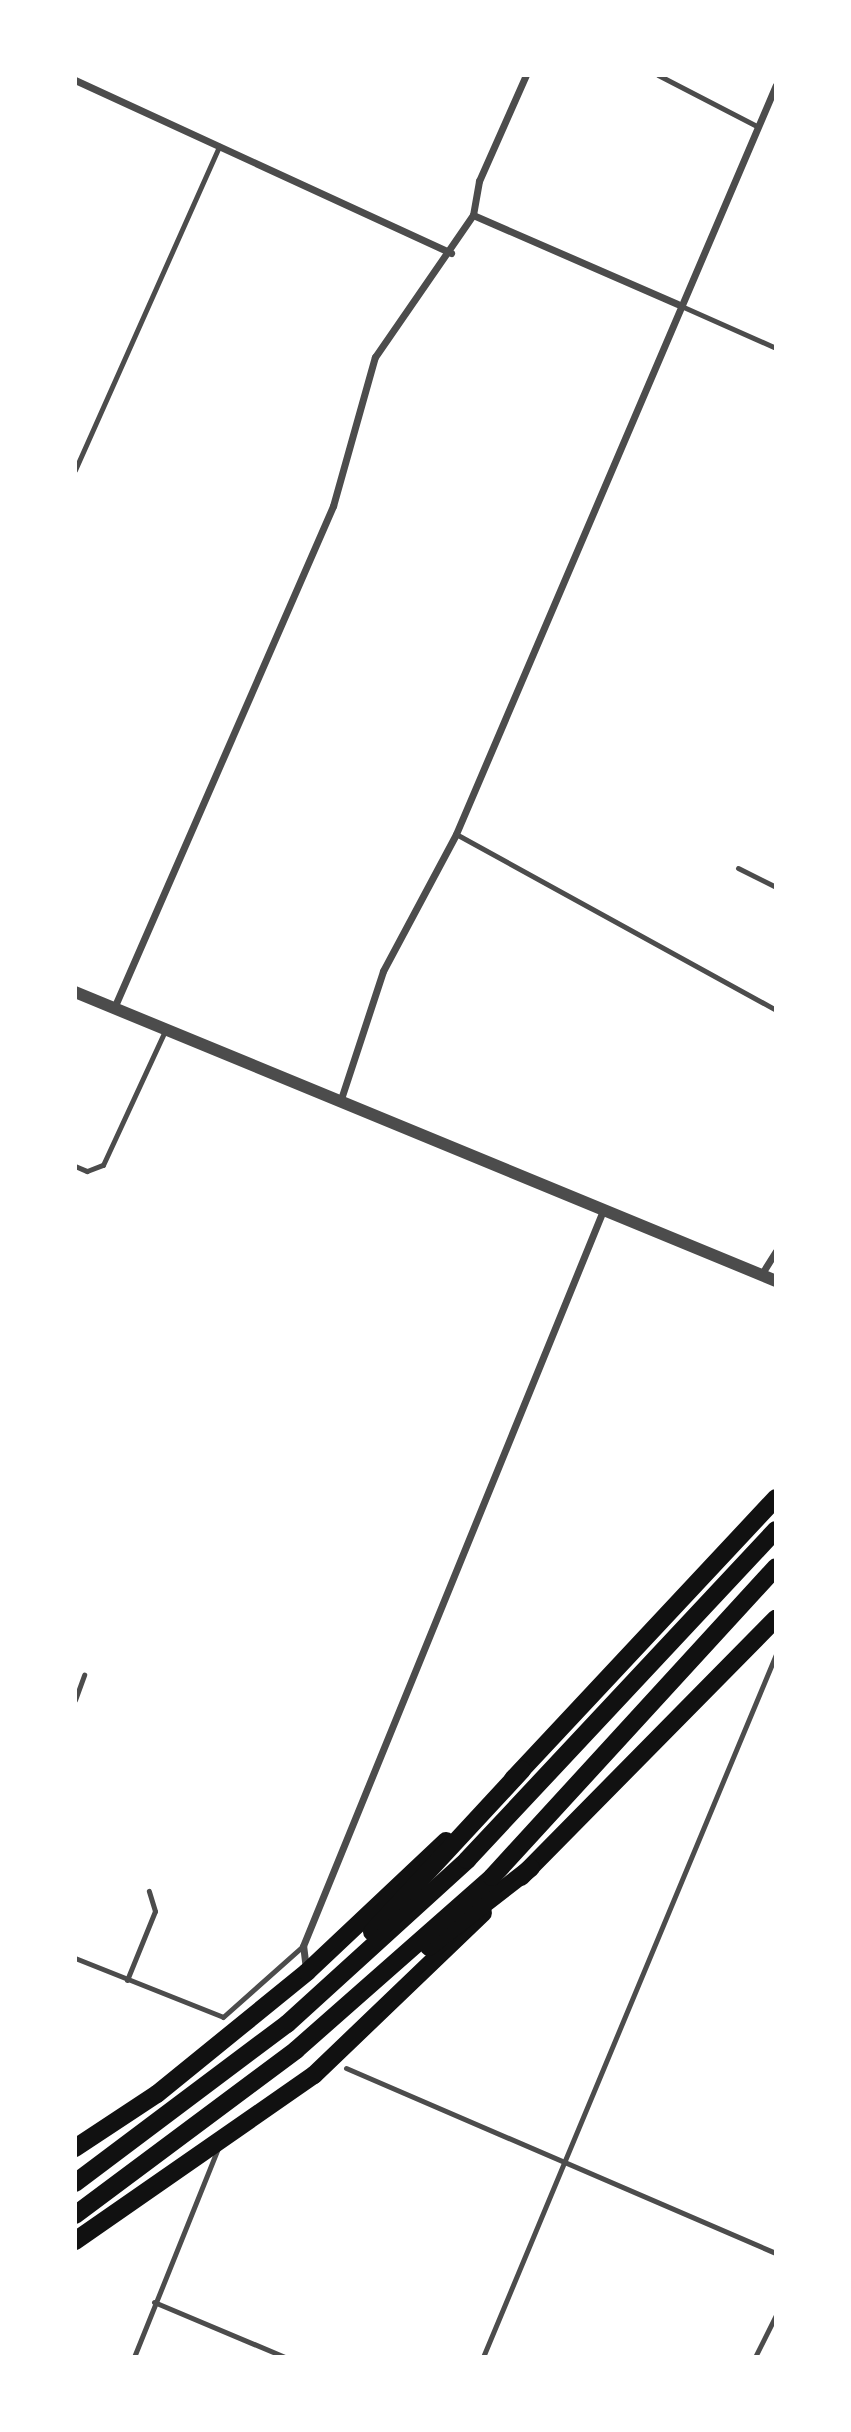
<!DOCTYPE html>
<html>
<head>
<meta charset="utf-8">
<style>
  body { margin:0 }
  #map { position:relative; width:851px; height:2432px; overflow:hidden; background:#fff; font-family:Helvetica,sans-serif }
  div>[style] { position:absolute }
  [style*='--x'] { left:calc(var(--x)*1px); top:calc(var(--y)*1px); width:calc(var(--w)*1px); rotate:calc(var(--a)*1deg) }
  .service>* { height:5px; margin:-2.5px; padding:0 2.5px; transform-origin:2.5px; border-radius:2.5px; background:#4c4c4c }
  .minor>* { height:7px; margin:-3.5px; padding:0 3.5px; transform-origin:3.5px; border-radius:3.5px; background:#4c4c4c }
  .tertiary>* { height:12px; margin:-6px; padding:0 6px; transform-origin:6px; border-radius:6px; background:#4c4c4c }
  .primary>* { height:18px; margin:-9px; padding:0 9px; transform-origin:9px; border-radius:9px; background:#111 }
  .trunk>* { height:18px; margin:-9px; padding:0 9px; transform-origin:9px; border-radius:9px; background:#111 }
  span { translate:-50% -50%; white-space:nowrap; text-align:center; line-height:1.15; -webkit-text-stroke:7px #fff; paint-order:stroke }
  .frame { position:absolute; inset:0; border:77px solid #fff; pointer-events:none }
</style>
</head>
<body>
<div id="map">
  <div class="service">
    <div style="--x:658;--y:75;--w:111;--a:27.3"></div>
    <div style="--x:679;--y:305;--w:106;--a:23.9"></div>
    <div style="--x:75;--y:470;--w:355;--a:-66"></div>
    <div style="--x:456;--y:834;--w:365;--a:28.8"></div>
    <div style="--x:738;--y:868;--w:42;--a:26.6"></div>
    <div style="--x:75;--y:1166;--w:13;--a:23"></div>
    <div style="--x:87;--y:1171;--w:17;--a:-21"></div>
    <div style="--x:103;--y:1165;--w:148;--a:-65.2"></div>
    <div style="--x:75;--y:1700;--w:27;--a:-70"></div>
    <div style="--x:75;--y:1958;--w:159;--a:21.7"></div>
    <div style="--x:223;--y:2017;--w:107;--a:-41.6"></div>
    <div style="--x:127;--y:1980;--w:74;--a:-67.9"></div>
    <div style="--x:155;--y:1911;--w:21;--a:-107"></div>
    <div style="--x:346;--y:2068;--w:468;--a:23.3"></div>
    <div style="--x:154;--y:2302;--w:142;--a:22.8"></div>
    <div style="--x:134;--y:2357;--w:225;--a:-68.1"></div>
    <div style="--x:483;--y:2357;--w:762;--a:-67.37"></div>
    <div style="--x:755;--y:2357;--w:47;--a:-63.4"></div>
  </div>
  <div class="minor">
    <div style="--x:75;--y:80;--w:414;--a:24.7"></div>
    <div style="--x:473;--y:215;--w:223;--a:23.5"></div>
    <div style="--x:114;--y:1008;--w:548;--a:-66.43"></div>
    <div style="--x:333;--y:506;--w:155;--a:-74.3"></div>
    <div style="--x:375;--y:357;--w:173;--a:-55.4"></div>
    <div style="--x:473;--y:215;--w:35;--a:-80"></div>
    <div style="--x:479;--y:181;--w:116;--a:-66.1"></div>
    <div style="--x:340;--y:1102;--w:138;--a:-71.8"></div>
    <div style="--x:383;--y:971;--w:155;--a:-61.9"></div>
    <div style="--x:456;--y:834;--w:814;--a:-66.87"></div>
    <div style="--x:761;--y:1275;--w:28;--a:-58"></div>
    <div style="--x:306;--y:1969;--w:23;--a:-97"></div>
    <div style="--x:303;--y:1946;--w:792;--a:-67.81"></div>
  </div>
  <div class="tertiary">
    <div style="--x:75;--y:992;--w:758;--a:22.4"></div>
  </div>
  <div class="primary">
    <div style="--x:513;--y:1779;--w:385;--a:-46.9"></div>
    <div style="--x:521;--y:1877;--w:363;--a:-45.4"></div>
    <div style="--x:75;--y:2148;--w:98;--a:-33.4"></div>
    <div style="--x:157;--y:2094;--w:193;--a:-39.1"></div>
    <div style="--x:307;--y:1972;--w:191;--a:-43.3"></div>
    <div style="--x:75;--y:2241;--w:291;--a:-34.8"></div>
    <div style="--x:314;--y:2075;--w:234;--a:-43.8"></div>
  </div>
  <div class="trunk">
    <div style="--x:372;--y:1932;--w:221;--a:-47.2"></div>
    <div style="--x:429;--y:1947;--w:129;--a:-37.8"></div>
    <div style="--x:75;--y:2183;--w:265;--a:-36.9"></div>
    <div style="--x:287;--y:2024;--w:244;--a:-42.3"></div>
    <div style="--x:467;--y:1860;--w:452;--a:-46.9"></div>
    <div style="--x:75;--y:2215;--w:276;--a:-36.7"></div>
    <div style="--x:296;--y:2050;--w:261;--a:-41.4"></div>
    <div style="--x:492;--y:1877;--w:420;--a:-47.5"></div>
  </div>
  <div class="frame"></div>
</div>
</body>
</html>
